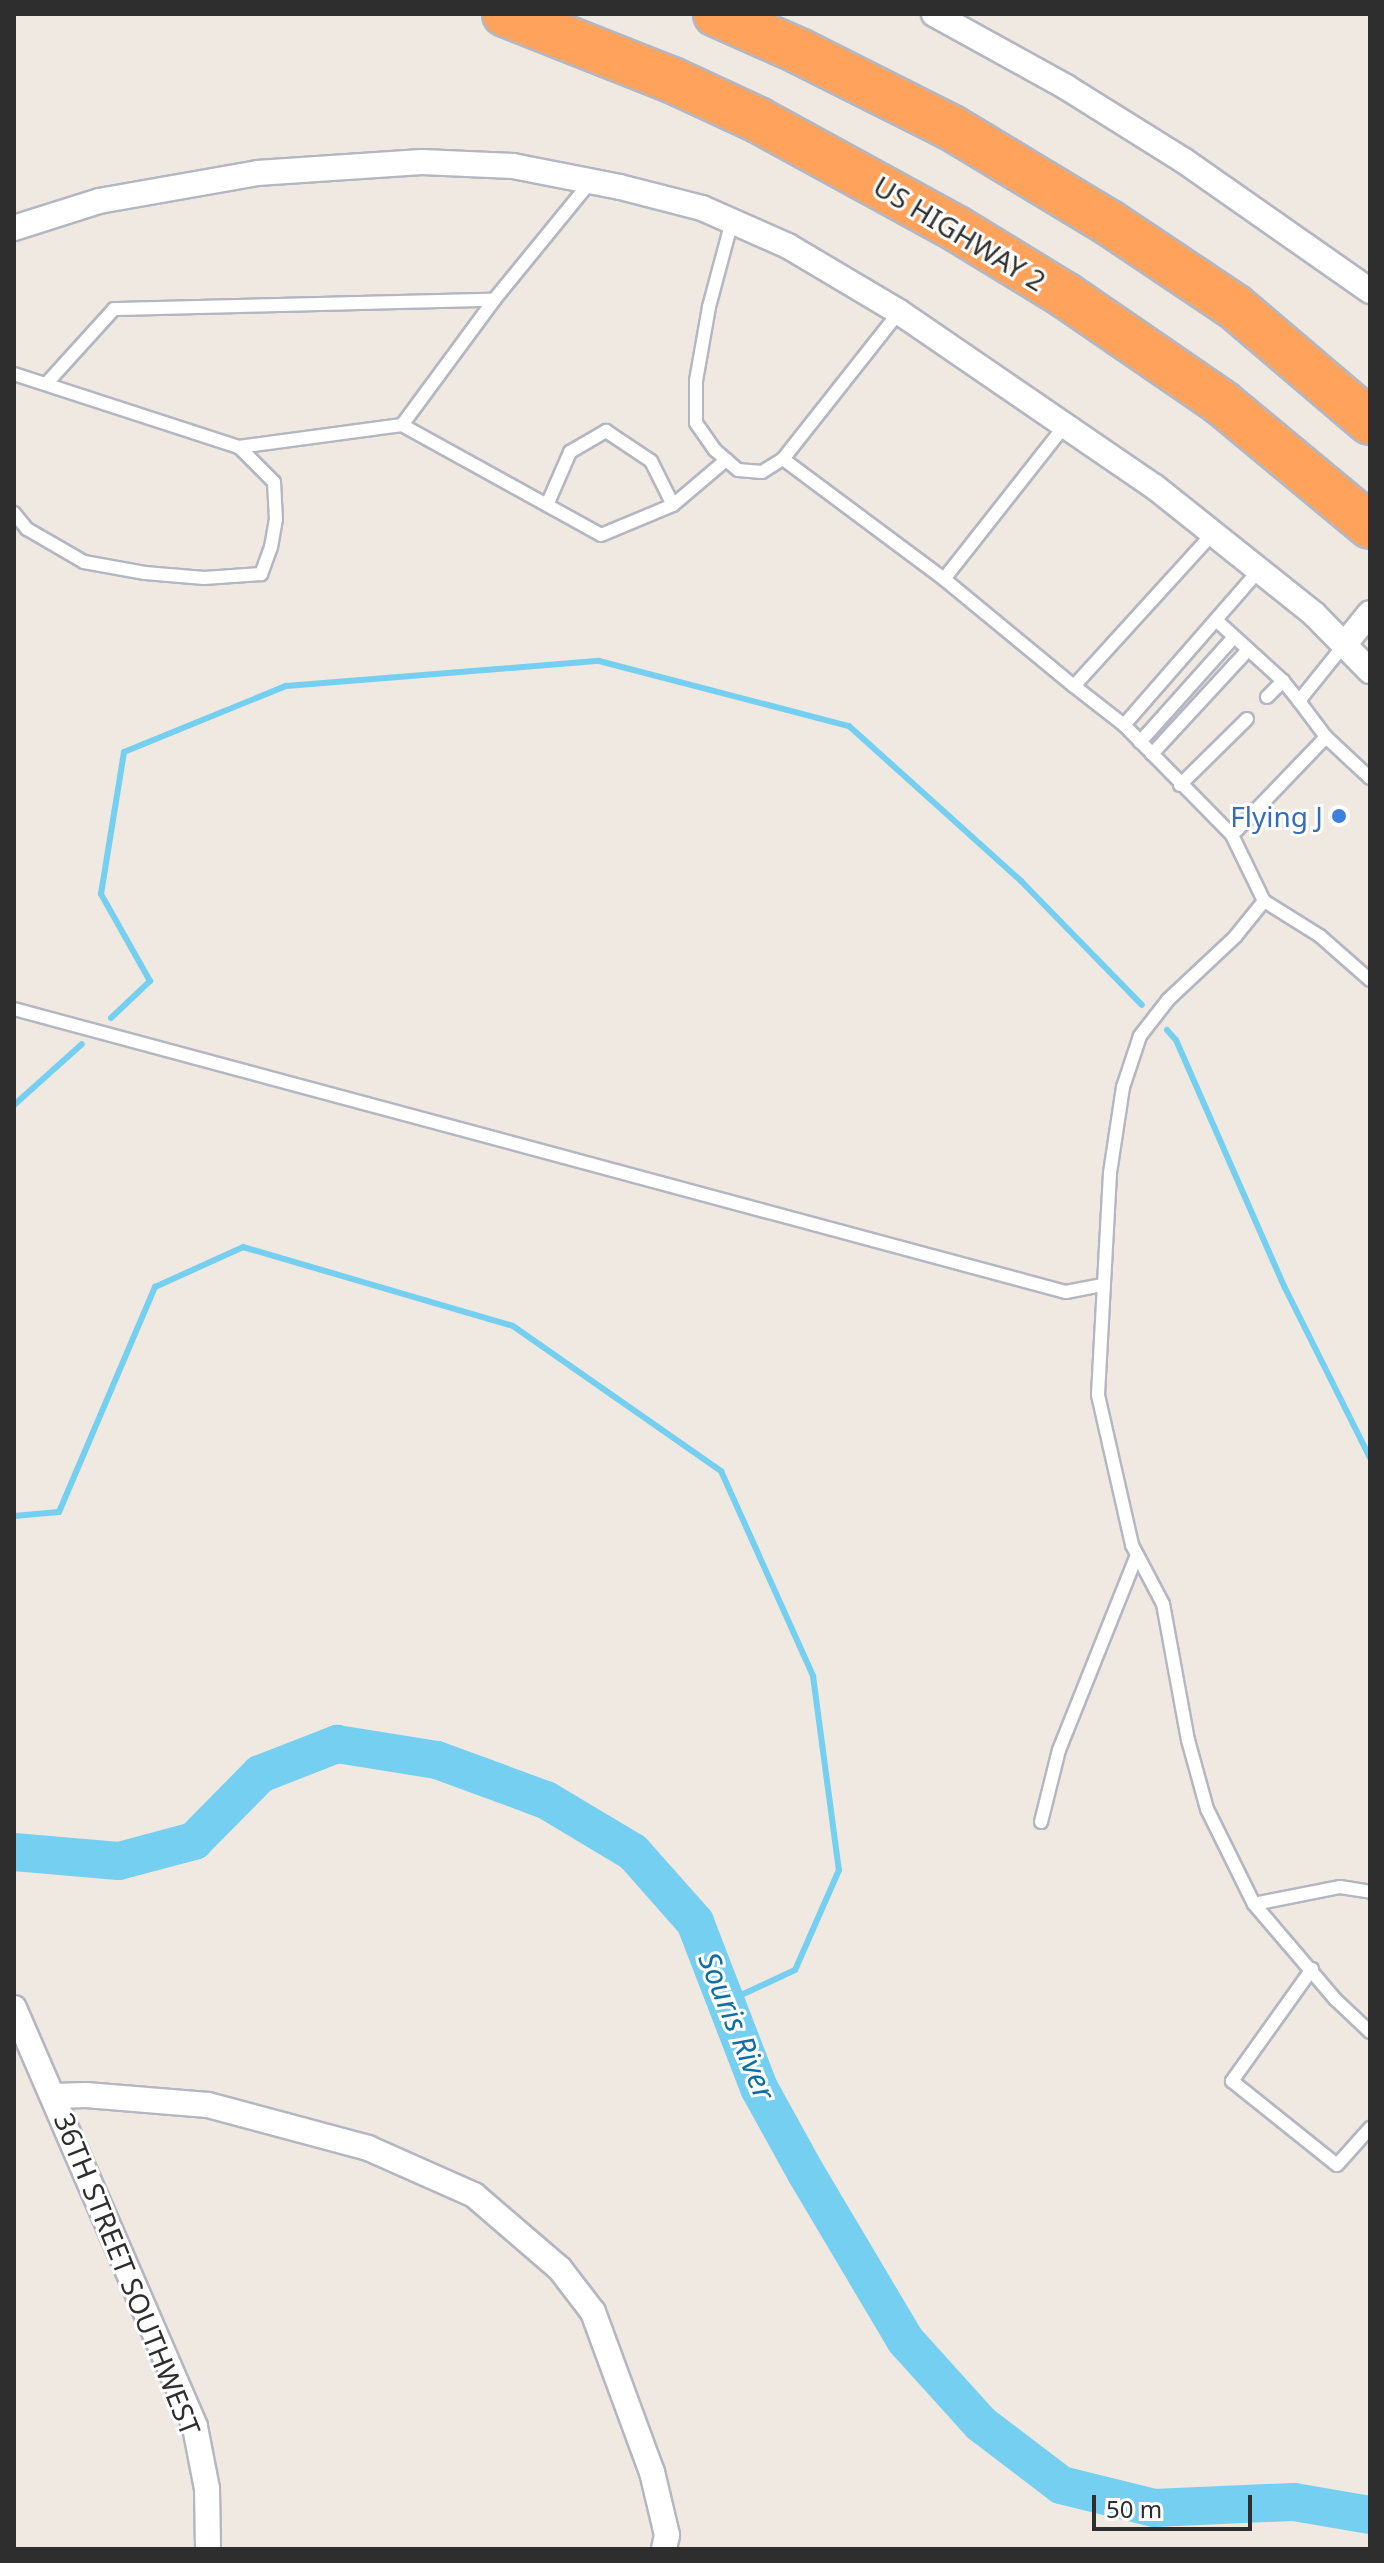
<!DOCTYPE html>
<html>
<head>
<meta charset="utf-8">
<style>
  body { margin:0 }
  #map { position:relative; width:1384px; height:2563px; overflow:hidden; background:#efe9e1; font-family:"Noto Sans",sans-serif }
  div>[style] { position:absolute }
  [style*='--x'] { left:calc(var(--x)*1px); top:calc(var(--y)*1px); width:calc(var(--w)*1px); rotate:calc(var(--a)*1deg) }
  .stream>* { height:6px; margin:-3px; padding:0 3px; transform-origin:3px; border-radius:3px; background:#75cff0 }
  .river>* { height:38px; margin:-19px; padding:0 19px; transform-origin:19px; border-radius:19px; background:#75cff0 }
  .roads { filter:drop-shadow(2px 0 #b4b7c1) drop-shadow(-2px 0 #b4b7c1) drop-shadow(0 2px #b4b7c1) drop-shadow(0 -2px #b4b7c1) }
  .lane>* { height:12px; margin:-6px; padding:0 6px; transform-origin:6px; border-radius:6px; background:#fff }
  .street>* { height:24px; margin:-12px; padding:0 12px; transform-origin:12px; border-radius:12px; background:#fff }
  .highway>* { height:44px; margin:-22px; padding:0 22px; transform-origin:22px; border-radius:22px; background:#ffa35c }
  .dots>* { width:22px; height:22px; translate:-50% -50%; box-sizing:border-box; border:4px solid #fff; border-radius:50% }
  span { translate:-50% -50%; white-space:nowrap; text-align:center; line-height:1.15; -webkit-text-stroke:6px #fff; paint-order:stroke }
  .street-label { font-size:28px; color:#2e2e2e }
  .shop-label { font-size:28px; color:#366cbe }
  .right { translate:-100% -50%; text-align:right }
  .water-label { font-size:30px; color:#0d6fa3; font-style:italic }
  .frame { position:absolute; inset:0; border:16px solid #2e2e2e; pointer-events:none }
  .scale { position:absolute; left:1092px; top:2495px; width:160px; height:36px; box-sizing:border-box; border:4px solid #2e2e2e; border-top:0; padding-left:10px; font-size:24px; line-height:28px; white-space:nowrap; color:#2e2e2e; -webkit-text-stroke:6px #fff; paint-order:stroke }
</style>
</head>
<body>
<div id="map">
  <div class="stream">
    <div style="--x:111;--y:1018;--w:54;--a:-43.5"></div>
    <div style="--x:150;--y:981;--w:100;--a:-119.4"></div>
    <div style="--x:101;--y:894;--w:144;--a:-80.8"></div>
    <div style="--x:124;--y:752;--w:175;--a:-22.2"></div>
    <div style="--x:286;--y:686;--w:314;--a:-4.6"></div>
    <div style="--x:599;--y:661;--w:258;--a:14.6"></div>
    <div style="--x:849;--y:726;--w:232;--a:42"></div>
    <div style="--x:1021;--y:881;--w:173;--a:45.7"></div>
    <div style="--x:1167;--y:1030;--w:13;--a:48"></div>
    <div style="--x:1176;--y:1040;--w:271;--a:66.3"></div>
    <div style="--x:1285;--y:1288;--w:190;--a:63.4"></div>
    <div style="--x:14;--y:1105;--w:91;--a:-41.9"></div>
    <div style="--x:14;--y:1516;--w:45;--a:-5.1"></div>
    <div style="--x:59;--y:1512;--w:245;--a:-66.9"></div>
    <div style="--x:155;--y:1287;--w:97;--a:-24.4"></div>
    <div style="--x:243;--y:1247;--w:281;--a:16.3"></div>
    <div style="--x:513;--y:1326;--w:254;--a:34.9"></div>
    <div style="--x:721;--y:1471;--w:225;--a:65.8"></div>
    <div style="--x:813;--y:1676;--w:196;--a:82.4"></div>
    <div style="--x:839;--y:1870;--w:109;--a:113.7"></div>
    <div style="--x:795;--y:1970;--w:76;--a:155.1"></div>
  </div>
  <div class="river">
    <div style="--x:14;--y:1852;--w:105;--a:4.9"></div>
    <div style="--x:119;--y:1861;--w:78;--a:-14.9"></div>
    <div style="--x:194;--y:1841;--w:94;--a:-45.4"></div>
    <div style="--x:260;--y:1774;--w:83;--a:-21.3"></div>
    <div style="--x:337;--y:1744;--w:101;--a:9.1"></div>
    <div style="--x:437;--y:1760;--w:116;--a:20.2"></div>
    <div style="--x:546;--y:1800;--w:101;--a:30.9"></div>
    <div style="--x:633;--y:1852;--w:94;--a:48.5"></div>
    <div style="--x:695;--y:1922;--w:178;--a:68.9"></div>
    <div style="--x:759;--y:2088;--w:97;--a:61.1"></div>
    <div style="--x:806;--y:2173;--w:194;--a:59.3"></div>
    <div style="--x:905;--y:2340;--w:113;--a:47.9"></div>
    <div style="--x:981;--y:2424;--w:101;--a:37.3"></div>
    <div style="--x:1061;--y:2485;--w:96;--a:13.9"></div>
    <div style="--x:1154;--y:2508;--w:140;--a:-2.5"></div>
    <div style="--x:1294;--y:2502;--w:77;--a:9.7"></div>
  </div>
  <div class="roads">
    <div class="lane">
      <div style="--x:732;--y:221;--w:89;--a:105"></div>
      <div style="--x:709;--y:307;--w:75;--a:100"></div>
      <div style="--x:696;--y:381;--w:42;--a:90"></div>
      <div style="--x:696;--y:423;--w:33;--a:55"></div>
      <div style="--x:715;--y:450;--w:30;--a:41"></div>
      <div style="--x:738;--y:470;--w:24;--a:5"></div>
      <div style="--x:762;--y:472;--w:25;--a:-32"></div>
      <div style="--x:783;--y:459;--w:187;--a:-51.7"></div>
      <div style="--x:14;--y:374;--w:237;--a:18"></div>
      <div style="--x:239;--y:447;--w:49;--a:45"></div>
      <div style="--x:274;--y:482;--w:37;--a:87"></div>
      <div style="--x:276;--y:519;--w:28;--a:100"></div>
      <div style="--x:271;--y:547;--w:29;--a:110"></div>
      <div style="--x:261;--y:574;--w:57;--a:176"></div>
      <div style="--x:204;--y:578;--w:59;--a:-175.2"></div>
      <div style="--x:145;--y:573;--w:62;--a:-169.8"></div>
      <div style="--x:84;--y:562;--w:66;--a:-149.9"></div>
      <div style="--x:27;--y:529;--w:21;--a:-129"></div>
      <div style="--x:46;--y:384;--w:101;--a:-47.8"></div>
      <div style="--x:114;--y:309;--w:380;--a:-1.4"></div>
      <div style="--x:402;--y:425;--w:155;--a:-53.6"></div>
      <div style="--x:494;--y:300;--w:154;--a:-50.8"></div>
      <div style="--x:239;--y:447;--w:164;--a:-7.7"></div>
      <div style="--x:402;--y:425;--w:227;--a:28.9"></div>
      <div style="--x:601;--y:535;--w:78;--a:-22.6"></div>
      <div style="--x:673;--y:505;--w:70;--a:-40.3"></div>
      <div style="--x:783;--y:459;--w:201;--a:36.7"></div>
      <div style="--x:944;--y:579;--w:196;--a:-51.8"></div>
      <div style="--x:547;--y:505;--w:58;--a:-66.5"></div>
      <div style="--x:570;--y:452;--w:42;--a:-30.3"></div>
      <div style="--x:606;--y:431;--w:54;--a:33.7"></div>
      <div style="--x:651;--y:461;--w:49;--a:63.4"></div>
      <div style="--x:944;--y:579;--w:168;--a:39.5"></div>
      <div style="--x:1074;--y:686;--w:207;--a:-47.7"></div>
      <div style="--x:1216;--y:620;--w:91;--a:42.3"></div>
      <div style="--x:1283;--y:681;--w:26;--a:51"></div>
      <div style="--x:1344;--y:645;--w:72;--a:128.8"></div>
      <div style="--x:1299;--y:701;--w:45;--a:53.1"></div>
      <div style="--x:1326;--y:737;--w:60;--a:43"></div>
      <div style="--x:1074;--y:686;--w:63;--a:38"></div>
      <div style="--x:1124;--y:725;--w:206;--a:-48.9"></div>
      <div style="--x:1267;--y:697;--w:23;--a:-45"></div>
      <div style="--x:1124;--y:725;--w:154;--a:45.5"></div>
      <div style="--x:1140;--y:742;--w:141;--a:-48.2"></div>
      <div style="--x:1152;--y:754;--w:142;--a:-47.3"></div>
      <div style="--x:1180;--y:785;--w:94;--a:-44.6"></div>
      <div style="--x:1264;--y:901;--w:73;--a:-115.9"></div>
      <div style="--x:1232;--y:835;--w:136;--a:-46.2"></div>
      <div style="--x:1370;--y:980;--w:67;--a:-138.7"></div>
      <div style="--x:1320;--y:936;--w:66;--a:-148"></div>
      <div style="--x:1264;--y:901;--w:46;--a:128.9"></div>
      <div style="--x:1235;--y:937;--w:92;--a:136.8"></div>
      <div style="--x:1168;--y:1000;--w:46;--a:127.9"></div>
      <div style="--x:1140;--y:1036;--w:54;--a:108.4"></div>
      <div style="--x:1123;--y:1087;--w:87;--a:98.6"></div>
      <div style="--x:1110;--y:1173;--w:222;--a:93.1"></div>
      <div style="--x:1098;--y:1395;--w:154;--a:77.2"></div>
      <div style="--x:1132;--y:1545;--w:67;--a:62.3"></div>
      <div style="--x:1163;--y:1604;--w:138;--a:79.6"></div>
      <div style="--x:1188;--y:1740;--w:72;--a:74.6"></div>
      <div style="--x:1207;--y:1809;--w:106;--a:63.7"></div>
      <div style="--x:1254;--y:1904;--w:88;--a:-11.2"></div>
      <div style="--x:1340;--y:1887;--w:30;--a:9"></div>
      <div style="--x:14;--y:1009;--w:1089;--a:15.06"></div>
      <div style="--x:1066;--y:1292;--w:36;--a:-11"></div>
      <div style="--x:1041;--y:1822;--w:74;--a:-76"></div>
      <div style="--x:1059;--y:1750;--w:210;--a:-68.2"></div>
      <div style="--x:1254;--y:1904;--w:125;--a:49.5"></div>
      <div style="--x:1335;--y:1999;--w:48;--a:43.3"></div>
      <div style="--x:1312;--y:1969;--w:138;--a:125.5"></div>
      <div style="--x:1232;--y:2081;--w:134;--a:38.7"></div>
      <div style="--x:1337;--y:2165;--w:50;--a:-48.3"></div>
    </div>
    <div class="street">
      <div style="--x:934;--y:14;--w:151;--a:28.9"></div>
      <div style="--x:1066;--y:87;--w:138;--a:32"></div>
      <div style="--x:1183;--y:160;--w:228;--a:35"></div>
      <div style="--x:14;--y:228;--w:89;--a:-17.6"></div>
      <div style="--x:99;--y:201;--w:160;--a:-10"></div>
      <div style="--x:257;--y:173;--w:165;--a:-3.8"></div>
      <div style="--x:422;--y:162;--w:91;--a:2.5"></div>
      <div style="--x:513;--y:166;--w:109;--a:11.1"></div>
      <div style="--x:620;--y:187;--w:85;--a:14.4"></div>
      <div style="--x:702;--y:208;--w:94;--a:23.8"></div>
      <div style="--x:788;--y:246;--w:129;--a:30.7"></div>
      <div style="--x:899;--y:312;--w:310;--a:34.4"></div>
      <div style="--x:1155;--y:487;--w:203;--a:38.6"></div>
      <div style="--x:1314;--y:614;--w:80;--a:45.5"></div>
      <div style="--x:1344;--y:645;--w:41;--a:-50.9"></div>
      <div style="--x:14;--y:2008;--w:456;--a:66.6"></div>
      <div style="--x:195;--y:2427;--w:63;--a:79"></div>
      <div style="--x:207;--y:2489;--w:60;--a:89"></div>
      <div style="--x:55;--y:2096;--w:31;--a:-2"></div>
      <div style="--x:86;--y:2095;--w:122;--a:4.7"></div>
      <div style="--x:208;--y:2105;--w:166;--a:15"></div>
      <div style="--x:368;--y:2148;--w:116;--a:23.9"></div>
      <div style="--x:474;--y:2195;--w:113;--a:40.7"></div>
      <div style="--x:560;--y:2269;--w:54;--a:52.5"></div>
      <div style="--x:593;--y:2312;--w:171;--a:69.8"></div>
      <div style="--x:652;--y:2472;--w:65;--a:76.6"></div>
      <div style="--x:667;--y:2535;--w:14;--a:102"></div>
    </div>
    <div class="highway">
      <div style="--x:505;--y:14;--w:180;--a:21.6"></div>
      <div style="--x:672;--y:80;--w:95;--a:24.9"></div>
      <div style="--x:758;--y:120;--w:227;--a:28.7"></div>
      <div style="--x:957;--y:229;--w:127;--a:31.4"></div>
      <div style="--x:1065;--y:295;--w:191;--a:34.5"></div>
      <div style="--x:1222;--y:403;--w:192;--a:39.7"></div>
      <div style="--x:716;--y:14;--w:91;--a:24"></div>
      <div style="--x:799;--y:51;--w:171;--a:26.7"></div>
      <div style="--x:952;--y:128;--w:182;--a:31.1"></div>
      <div style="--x:1108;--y:222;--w:153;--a:33.8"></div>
      <div style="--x:1235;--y:307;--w:177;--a:40.4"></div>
    </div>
  </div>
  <div class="dots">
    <div style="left:1339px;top:816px;background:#3f7fe0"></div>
  </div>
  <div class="street-label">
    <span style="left:960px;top:233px;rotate:31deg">US HIGHWAY 2</span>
    <span style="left:128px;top:2274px;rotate:68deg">36TH STREET SOUTHWEST</span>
  </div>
  <div class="shop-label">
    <span class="right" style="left:1323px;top:816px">Flying J</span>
  </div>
  <div class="water-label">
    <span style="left:737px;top:2026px;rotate:68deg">Souris River</span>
  </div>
  <div class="frame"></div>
  <div class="scale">50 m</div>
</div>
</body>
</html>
